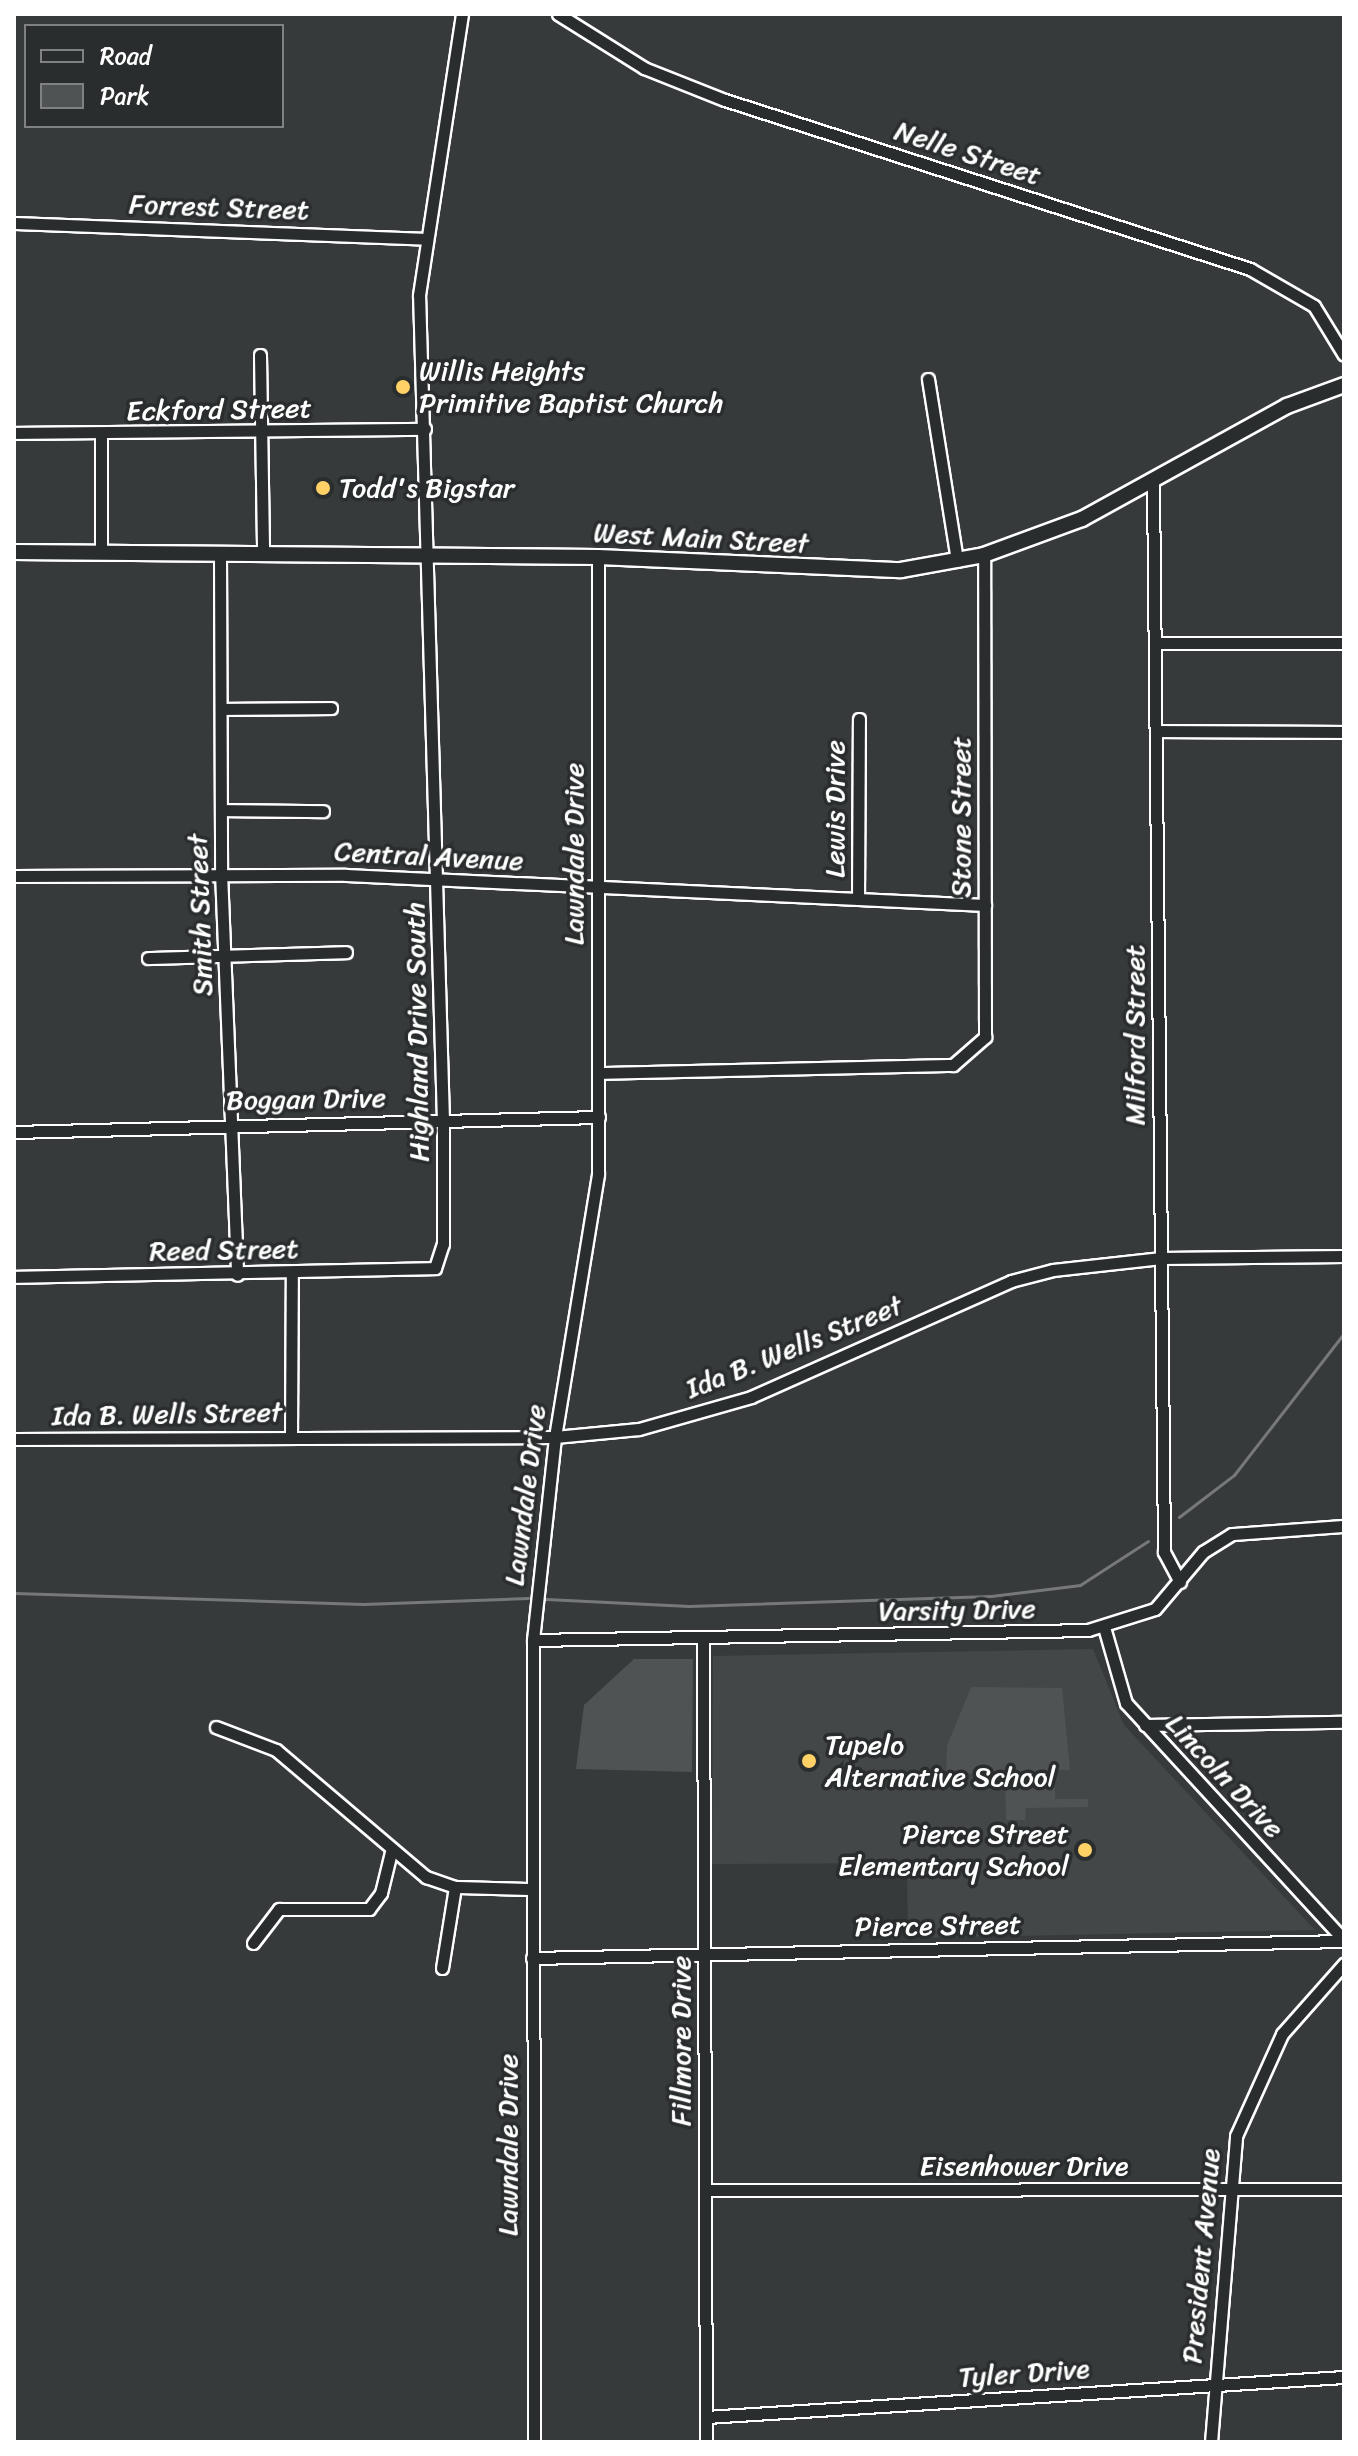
<!DOCTYPE html>
<html>
<head>
<meta charset="utf-8">
<style>
  body { margin:0 }
  #map { position:relative; width:1358px; height:2456px; overflow:hidden; background:#373a3b; font-family:Sriracha,sans-serif }
  div>[style] { position:absolute }
  [style*='--x'] { left:calc(var(--x)*1px); top:calc(var(--y)*1px); width:calc(var(--w)*1px); rotate:calc(var(--a)*1deg) }
  .built>* { inset:0; background:#444748 }
  .green>* { inset:0; background:#505354 }
  .stream>* { height:3px; margin:-1.5px; padding:0 1.5px; transform-origin:1.5px; border-radius:1.5px; background:#767879 }
  .roads { filter:drop-shadow(2px 0 #fff) drop-shadow(-2px 0 #fff) drop-shadow(0 2px #fff) drop-shadow(0 -2px #fff) }
  .minor>* { height:11px; margin:-5.5px; padding:0 5.5px; transform-origin:5.5px; border-radius:5.5px; background:#2a2d2e }
  .major>* { height:14px; margin:-7px; padding:0 7px; transform-origin:7px; border-radius:7px; background:#2a2d2e }
  .dots>* { width:22px; height:22px; translate:-50% -50%; box-sizing:border-box; border:4px solid #2a2d2e; border-radius:50% }
  span { translate:-50% -50%; white-space:nowrap; text-align:center; line-height:1.15; -webkit-text-stroke:7px #2a2d2e; paint-order:stroke }
  .street-label { font-size:28px; color:#fff }
  .poi-label { font-size:28px; color:#fff }
  .left { translate:0 -50%; text-align:left }
  .right { translate:-100% -50%; text-align:right }
  .frame { position:absolute; inset:0; border:16px solid #fff; pointer-events:none }
  .legend { position:absolute; left:24px; top:24px; width:260px; height:104px; box-sizing:border-box; background:#2a2d2e; border:2px solid #7f8182; margin:0; padding:10px 14px; list-style:none; font-size:24px; color:#fff }
  .legend li { display:flex; align-items:center; gap:16px; height:40px }
  .legend b { width:40px; border:2px solid #7f8182 }
</style>
</head>
<body>
<div id="map">
  <div class="built">
    <div style="clip-path:polygon(1093px 1649px,1124px 1725px,1315px 1930px,908px 1938px,907px 1863px,712px 1864px,713px 1656px)"></div>
  </div>
  <div class="green">
    <div style="clip-path:polygon(634px 1659px,693px 1659px,692px 1772px,576px 1769px,584px 1705px)"></div>
    <div style="clip-path:polygon(971px 1687px,1062px 1688px,1070px 1770px,1055px 1770px,1055px 1799px,1088px 1799px,1088px 1807px,1026px 1808px,1025px 1820px,1006px 1820px,1005px 1773px,946px 1774px,947px 1746px)"></div>
  </div>
  <div class="stream">
    <div style="--x:1179;--y:1517;--w:69;--a:-37.4"></div>
    <div style="--x:1234;--y:1475;--w:180;--a:-52.2"></div>
    <div style="--x:14;--y:1593;--w:349;--a:1.8"></div>
    <div style="--x:363;--y:1604;--w:165;--a:-2.1"></div>
    <div style="--x:546;--y:1599;--w:143;--a:2.8"></div>
    <div style="--x:689;--y:1606;--w:302;--a:-1.9"></div>
    <div style="--x:991;--y:1596;--w:90;--a:-7"></div>
    <div style="--x:1080;--y:1585;--w:81;--a:-32.9"></div>
  </div>
  <div class="roads">
    <div class="minor">
      <div style="--x:558;--y:14;--w:102;--a:32.1"></div>
      <div style="--x:644;--y:68;--w:87;--a:21.6"></div>
      <div style="--x:725;--y:100;--w:552;--a:17.84"></div>
      <div style="--x:1250;--y:269;--w:74;--a:30"></div>
      <div style="--x:1314;--y:306;--w:57;--a:58.5"></div>
      <div style="--x:14;--y:223;--w:408;--a:2.2"></div>
      <div style="--x:260;--y:355;--w:197;--a:89.1"></div>
      <div style="--x:928;--y:379;--w:184;--a:80.9"></div>
      <div style="--x:14;--y:433;--w:411;--a:-0.6"></div>
      <div style="--x:101;--y:435;--w:117;--a:90"></div>
      <div style="--x:1153;--y:483;--w:1069;--a:89.41"></div>
      <div style="--x:1164;--y:1552;--w:34;--a:62"></div>
      <div style="--x:220;--y:553;--w:319;--a:89.8"></div>
      <div style="--x:221;--y:872;--w:403;--a:87.7"></div>
      <div style="--x:1155;--y:643;--w:189;--a:0"></div>
      <div style="--x:221;--y:709;--w:110;--a:-0.5"></div>
      <div style="--x:1156;--y:731;--w:188;--a:0.3"></div>
      <div style="--x:221;--y:810;--w:102;--a:0.6"></div>
      <div style="--x:14;--y:876;--w:332;--a:-0.2"></div>
      <div style="--x:346;--y:875;--w:640;--a:2.69"></div>
      <div style="--x:858;--y:899;--w:180;--a:-89.7"></div>
      <div style="--x:148;--y:958;--w:198;--a:-1.7"></div>
      <div style="--x:599;--y:1073;--w:354;--a:-1.3"></div>
      <div style="--x:953;--y:1065;--w:43;--a:-41.2"></div>
      <div style="--x:985;--y:1037;--w:482;--a:-90.1"></div>
      <div style="--x:14;--y:1132;--w:585;--a:-1.47"></div>
      <div style="--x:14;--y:1277;--w:421;--a:-1.2"></div>
      <div style="--x:435;--y:1268;--w:25;--a:-72"></div>
      <div style="--x:443;--y:1244;--w:123;--a:-90"></div>
      <div style="--x:443;--y:1121;--w:826;--a:-91.66"></div>
      <div style="--x:419;--y:295;--w:284;--a:-81.3"></div>
      <div style="--x:291;--y:1437;--w:164;--a:-89.7"></div>
      <div style="--x:14;--y:1439;--w:541;--a:-0.21"></div>
      <div style="--x:555;--y:1437;--w:84;--a:-5.4"></div>
      <div style="--x:639;--y:1429;--w:116;--a:-15.9"></div>
      <div style="--x:751;--y:1397;--w:285;--a:-24"></div>
      <div style="--x:1011;--y:1281;--w:43;--a:-14.7"></div>
      <div style="--x:1053;--y:1270;--w:109;--a:-6.3"></div>
      <div style="--x:1161;--y:1258;--w:183;--a:-0.6"></div>
      <div style="--x:1104;--y:1627;--w:79;--a:73.9"></div>
      <div style="--x:1126;--y:1703;--w:322;--a:47.4"></div>
      <div style="--x:703;--y:1639;--w:803;--a:89.79"></div>
      <div style="--x:533;--y:1640;--w:555;--a:-1.03"></div>
      <div style="--x:1088;--y:1630;--w:70;--a:-17.4"></div>
      <div style="--x:1155;--y:1609;--w:75;--a:-49.9"></div>
      <div style="--x:1203;--y:1552;--w:34;--a:-32"></div>
      <div style="--x:1232;--y:1534;--w:112;--a:-4.1"></div>
      <div style="--x:1145;--y:1725;--w:199;--a:-0.9"></div>
      <div style="--x:216;--y:1727;--w:64;--a:21"></div>
      <div style="--x:276;--y:1750;--w:197;--a:40.3"></div>
      <div style="--x:426;--y:1877;--w:31;--a:19"></div>
      <div style="--x:455;--y:1887;--w:76;--a:1.5"></div>
      <div style="--x:253;--y:1943;--w:43;--a:-52.6"></div>
      <div style="--x:279;--y:1909;--w:90;--a:0"></div>
      <div style="--x:369;--y:1909;--w:20;--a:-53"></div>
      <div style="--x:381;--y:1893;--w:42;--a:-76.3"></div>
      <div style="--x:532;--y:1958;--w:812;--a:-1.2"></div>
      <div style="--x:442;--y:1968;--w:82;--a:-80.9"></div>
      <div style="--x:705;--y:2190;--w:639;--a:-0.09"></div>
      <div style="--x:706;--y:2417;--w:639;--a:-3.59"></div>
      <div style="--x:534;--y:2442;--w:802;--a:-90.07"></div>
      <div style="--x:533;--y:1640;--w:204;--a:-83.8"></div>
      <div style="--x:555;--y:1437;--w:266;--a:-80.7"></div>
      <div style="--x:598;--y:1174;--w:617;--a:-90"></div>
      <div style="--x:1211;--y:2442;--w:307;--a:-85.3"></div>
      <div style="--x:1236;--y:2136;--w:112;--a:-65.7"></div>
      <div style="--x:1282;--y:2034;--w:94;--a:-48.5"></div>
    </div>
    <div class="major">
      <div style="--x:14;--y:552;--w:584;--a:0.49"></div>
      <div style="--x:598;--y:557;--w:303;--a:2.5"></div>
      <div style="--x:901;--y:570;--w:84;--a:-10.2"></div>
      <div style="--x:984;--y:555;--w:104;--a:-20.2"></div>
      <div style="--x:1082;--y:519;--w:234;--a:-28.9"></div>
      <div style="--x:1287;--y:406;--w:61;--a:-20.2"></div>
    </div>
  </div>
  <div class="dots">
    <div style="left:403px;top:387px;background:#ffd166"></div>
    <div style="left:323px;top:488px;background:#ffd166"></div>
    <div style="left:809px;top:1761px;background:#ffd166"></div>
    <div style="left:1085px;top:1850px;background:#ffd166"></div>
  </div>
  <div class="street-label">
    <span style="left:968px;top:153px;rotate:18deg">Nelle Street</span>
    <span style="left:219px;top:207px;rotate:2deg">Forrest Street</span>
    <span style="left:219px;top:410px;rotate:-1deg">Eckford Street</span>
    <span style="left:701px;top:538px;rotate:3deg">West Main Street</span>
    <span style="left:835px;top:809px;rotate:-90deg">Lewis Drive</span>
    <span style="left:961px;top:817px;rotate:-90deg">Stone Street</span>
    <span style="left:574px;top:854px;rotate:-90deg">Lawndale Drive</span>
    <span style="left:429px;top:856px;rotate:3deg">Central Avenue</span>
    <span style="left:200px;top:915px;rotate:-92deg">Smith Street</span>
    <span style="left:417px;top:1032px;rotate:-91deg">Highland Drive South</span>
    <span style="left:1135px;top:1035px;rotate:-90deg">Milford Street</span>
    <span style="left:306px;top:1099px;rotate:-1deg">Boggan Drive</span>
    <span style="left:224px;top:1250px;rotate:-1deg">Reed Street</span>
    <span style="left:794px;top:1347px;rotate:-22deg">Ida B. Wells Street</span>
    <span style="left:167px;top:1414px;rotate:-1deg">Ida B. Wells Street</span>
    <span style="left:525px;top:1495px;rotate:-83deg">Lawndale Drive</span>
    <span style="left:957px;top:1610px;rotate:-1deg">Varsity Drive</span>
    <span style="left:1225px;top:1776px;rotate:47deg">Lincoln Drive</span>
    <span style="left:938px;top:1926px;rotate:-1deg">Pierce Street</span>
    <span style="left:681px;top:2041px;rotate:-90deg">Fillmore Drive</span>
    <span style="left:508px;top:2145px;rotate:-90deg">Lawndale Drive</span>
    <span style="left:1024px;top:2166px">Eisenhower Drive</span>
    <span style="left:1201px;top:2256px;rotate:-85deg">President Avenue</span>
    <span style="left:1024px;top:2373px;rotate:-4deg">Tyler Drive</span>
  </div>
  <div class="poi-label">
    <span class="left" style="left:419px;top:387px">Willis Heights<br>Primitive Baptist Church</span>
    <span class="left" style="left:339px;top:488px">Todd's Bigstar</span>
    <span class="left" style="left:825px;top:1761px">Tupelo<br>Alternative School</span>
    <span class="right" style="left:1069px;top:1850px">Pierce Street<br>Elementary School</span>
  </div>
  <div class="frame"></div>
  <ul class="legend">
  <li><b style="height:10px;background:#2a2d2e"></b>Road</li>
  <li><b style="height:22px;background:#505354"></b>Park</li>
  </ul>
</div>
</body>
</html>
